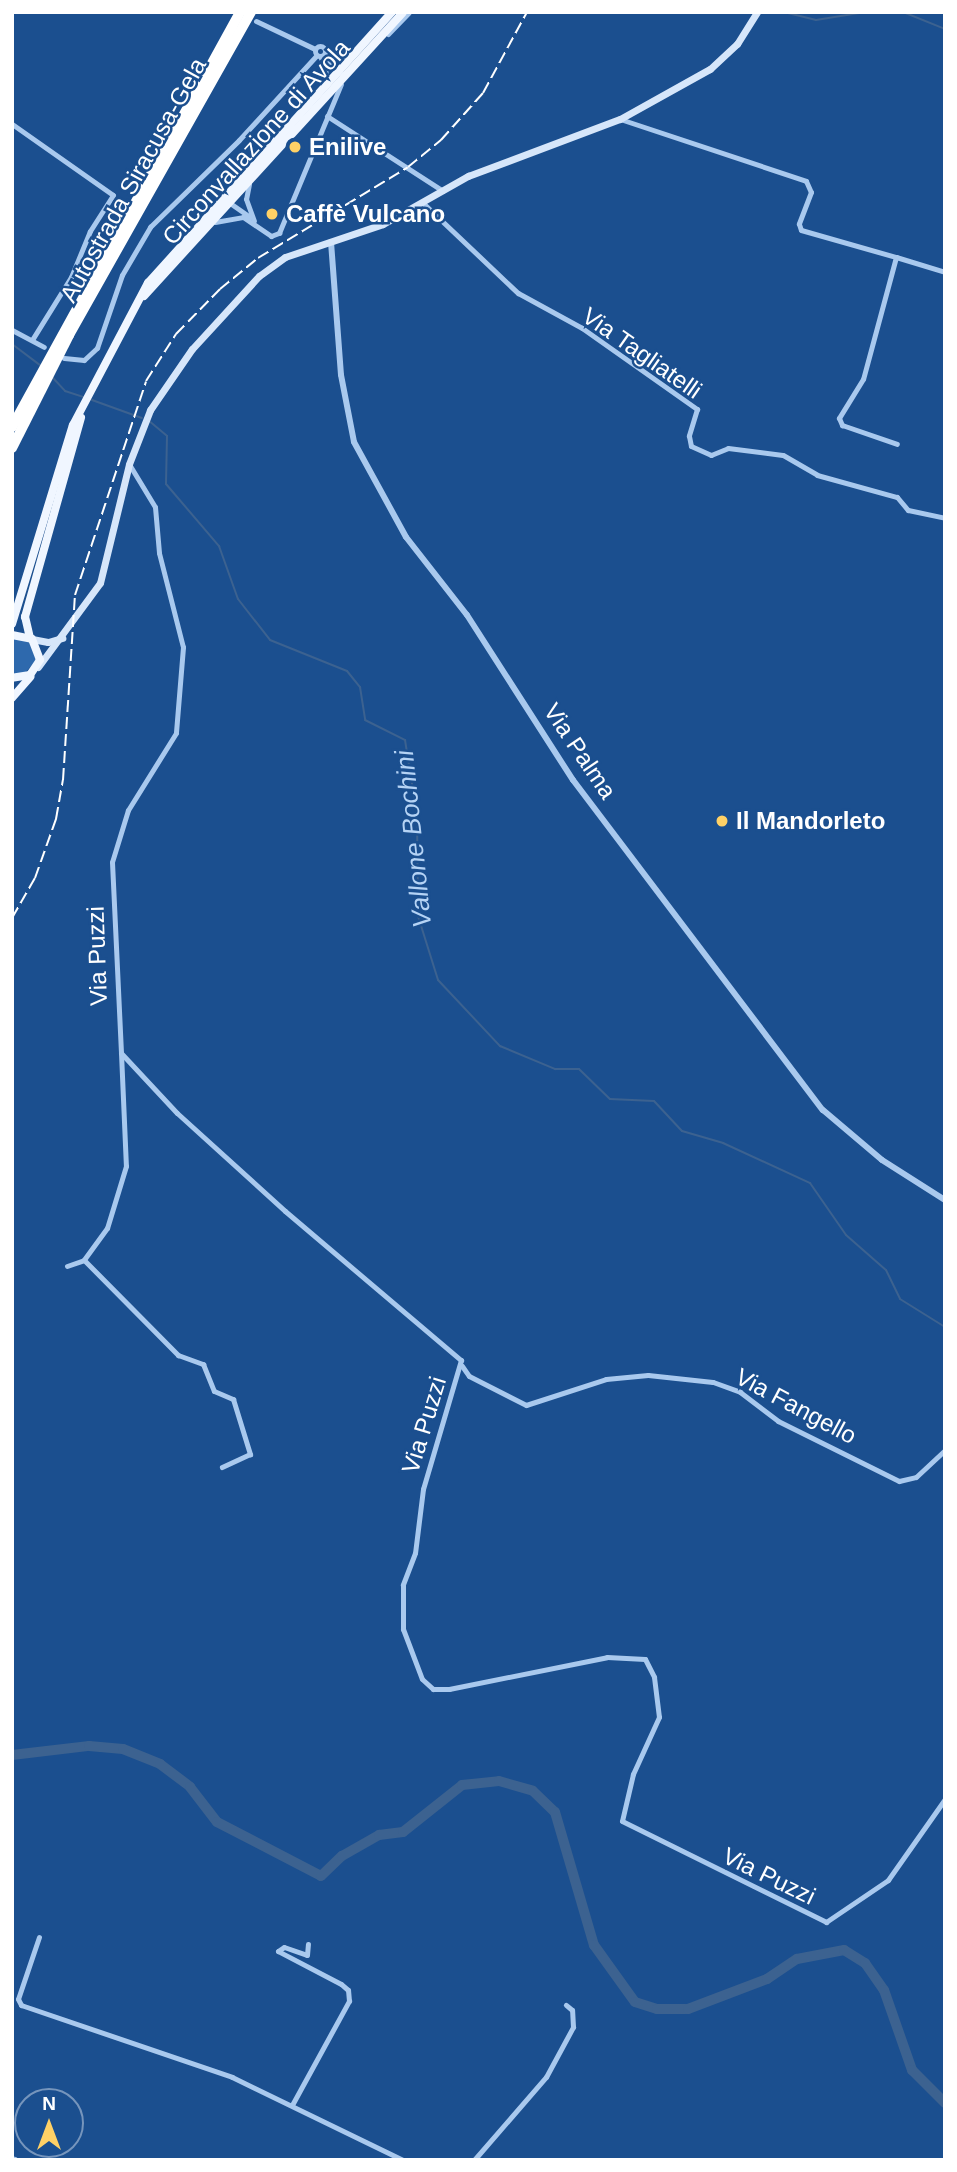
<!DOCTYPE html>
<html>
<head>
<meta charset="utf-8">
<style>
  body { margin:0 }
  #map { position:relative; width:957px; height:2172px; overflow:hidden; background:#1b4f8f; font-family:Arial,sans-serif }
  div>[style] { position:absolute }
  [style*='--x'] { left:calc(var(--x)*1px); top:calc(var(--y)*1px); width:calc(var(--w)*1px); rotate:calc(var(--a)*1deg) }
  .green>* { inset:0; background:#2e69ad }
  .stream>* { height:2px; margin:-1px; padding:0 1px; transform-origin:1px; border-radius:1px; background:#3c6290 }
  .river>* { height:10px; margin:-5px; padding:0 5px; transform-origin:5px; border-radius:5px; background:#3c6290 }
  .minor>* { height:5px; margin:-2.5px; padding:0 2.5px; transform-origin:2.5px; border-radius:2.5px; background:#a9c9ee }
  .minor>.ring { margin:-2.5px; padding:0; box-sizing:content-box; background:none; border:5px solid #a9c9ee; border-radius:50% }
  .tertiary>* { height:6px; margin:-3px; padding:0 3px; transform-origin:3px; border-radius:3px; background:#a9c9ee }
  .secondary>* { height:7px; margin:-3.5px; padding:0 3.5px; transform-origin:3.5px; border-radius:3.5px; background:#d6e6fa }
  .primary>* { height:8px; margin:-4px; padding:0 4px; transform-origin:4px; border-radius:4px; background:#f0f6ff }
  .motorway>* { height:10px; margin:-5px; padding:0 5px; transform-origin:5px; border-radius:5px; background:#fff }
  .rail>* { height:2px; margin-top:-1px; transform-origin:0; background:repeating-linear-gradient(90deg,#fff 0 12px,transparent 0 17px) }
  .dots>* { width:19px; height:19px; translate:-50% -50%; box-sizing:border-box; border:4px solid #1b4f8f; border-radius:50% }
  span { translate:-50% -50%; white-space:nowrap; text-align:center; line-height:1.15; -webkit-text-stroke:5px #1b4f8f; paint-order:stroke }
  .street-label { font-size:24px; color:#fff }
  .poi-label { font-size:24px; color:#fff; font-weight:700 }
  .left { translate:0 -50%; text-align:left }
  .water-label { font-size:26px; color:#b5d3f5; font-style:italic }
  .frame { position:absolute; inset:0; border:14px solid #fff; pointer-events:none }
  .north { position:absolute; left:14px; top:2088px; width:70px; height:70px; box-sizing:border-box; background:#1b4f8f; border:2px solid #7695bc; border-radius:50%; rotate:0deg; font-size:19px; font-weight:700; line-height:28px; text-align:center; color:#fff }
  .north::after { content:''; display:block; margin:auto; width:24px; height:32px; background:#ffd166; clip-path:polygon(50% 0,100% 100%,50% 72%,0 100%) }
</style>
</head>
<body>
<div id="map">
  <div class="green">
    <div style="clip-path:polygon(12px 638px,29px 641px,36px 660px,25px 673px,12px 674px)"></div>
  </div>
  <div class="stream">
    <div style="--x:784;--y:12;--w:33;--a:14"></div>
    <div style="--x:816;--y:20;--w:50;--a:-9.3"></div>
    <div style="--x:903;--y:12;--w:45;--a:22"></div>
    <div style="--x:12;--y:344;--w:38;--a:37"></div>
    <div style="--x:53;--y:378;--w:18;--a:47"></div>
    <div style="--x:65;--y:391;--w:19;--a:18"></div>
    <div style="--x:92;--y:400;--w:53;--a:19.8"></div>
    <div style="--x:148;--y:420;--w:25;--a:40"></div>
    <div style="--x:167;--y:436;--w:48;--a:91.2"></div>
    <div style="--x:166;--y:484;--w:82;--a:49.5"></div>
    <div style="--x:219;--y:546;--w:56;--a:70.3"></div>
    <div style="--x:238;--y:599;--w:52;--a:52"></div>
    <div style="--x:270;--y:640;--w:83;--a:21.9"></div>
    <div style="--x:347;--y:671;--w:21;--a:51"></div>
    <div style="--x:360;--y:687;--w:33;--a:81"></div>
    <div style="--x:365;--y:720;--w:45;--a:26.6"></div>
    <div style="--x:405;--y:740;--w:76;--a:80.9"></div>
    <div style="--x:417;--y:815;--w:101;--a:89.4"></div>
    <div style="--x:418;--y:916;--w:67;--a:72.6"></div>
    <div style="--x:438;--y:980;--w:91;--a:46.8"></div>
    <div style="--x:500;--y:1046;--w:60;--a:22.7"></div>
    <div style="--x:555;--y:1069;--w:24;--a:0"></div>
    <div style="--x:579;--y:1069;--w:43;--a:44.1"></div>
    <div style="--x:610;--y:1099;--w:44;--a:2.6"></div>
    <div style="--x:654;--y:1101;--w:41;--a:47"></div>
    <div style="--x:682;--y:1131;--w:43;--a:16.3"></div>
    <div style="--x:723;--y:1143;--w:96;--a:24.7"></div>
    <div style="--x:810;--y:1183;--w:63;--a:55.3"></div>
    <div style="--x:846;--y:1235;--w:53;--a:41.2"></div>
    <div style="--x:886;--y:1270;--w:32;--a:64"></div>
    <div style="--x:900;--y:1299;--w:53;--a:31.9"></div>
  </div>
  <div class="river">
    <div style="--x:12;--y:1755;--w:78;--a:-6.7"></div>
    <div style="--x:89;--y:1746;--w:34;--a:5"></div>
    <div style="--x:123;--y:1749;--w:40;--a:22"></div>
    <div style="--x:160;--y:1764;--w:38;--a:37"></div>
    <div style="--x:190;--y:1787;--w:44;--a:52.4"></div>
    <div style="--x:217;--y:1822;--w:117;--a:27.4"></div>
    <div style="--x:321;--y:1876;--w:29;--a:-44"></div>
    <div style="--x:342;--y:1856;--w:43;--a:-29.6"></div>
    <div style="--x:379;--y:1835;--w:24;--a:-7"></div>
    <div style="--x:403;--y:1832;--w:75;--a:-38.5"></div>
    <div style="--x:462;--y:1785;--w:37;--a:-6"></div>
    <div style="--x:499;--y:1781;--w:35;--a:16"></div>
    <div style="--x:533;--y:1791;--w:30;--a:44"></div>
    <div style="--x:555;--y:1812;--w:139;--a:73.7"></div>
    <div style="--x:594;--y:1945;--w:70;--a:54.3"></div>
    <div style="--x:635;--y:2002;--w:23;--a:18"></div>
    <div style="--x:657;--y:2009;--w:31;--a:0"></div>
    <div style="--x:688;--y:2009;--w:85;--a:-20.8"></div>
    <div style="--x:767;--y:1979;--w:36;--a:-34"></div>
    <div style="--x:797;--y:1959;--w:48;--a:-10.8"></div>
    <div style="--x:844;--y:1950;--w:25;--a:32"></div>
    <div style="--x:865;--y:1963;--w:33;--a:55"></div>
    <div style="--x:884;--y:1990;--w:85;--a:70.7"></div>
    <div style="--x:912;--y:2070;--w:47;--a:45"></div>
  </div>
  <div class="minor">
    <div style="--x:256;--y:21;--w:65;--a:25.4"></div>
    <div style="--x:388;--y:34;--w:30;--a:-46"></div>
    <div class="ring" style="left:315px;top:46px;width:5px;height:5px"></div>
    <div style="--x:325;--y:53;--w:12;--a:24"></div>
    <div style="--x:336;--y:58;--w:19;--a:-18"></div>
    <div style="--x:320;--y:56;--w:14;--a:65"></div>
    <div style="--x:326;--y:69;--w:17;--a:100"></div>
    <div style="--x:322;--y:56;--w:25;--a:43"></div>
    <div style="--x:327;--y:116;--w:138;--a:32.9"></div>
    <div style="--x:620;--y:119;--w:196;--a:18.4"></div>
    <div style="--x:806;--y:181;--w:12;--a:66"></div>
    <div style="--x:811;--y:192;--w:34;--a:111"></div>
    <div style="--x:799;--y:224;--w:6;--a:72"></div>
    <div style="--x:801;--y:230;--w:99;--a:15.9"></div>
    <div style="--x:896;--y:257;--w:126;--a:105.1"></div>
    <div style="--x:863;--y:379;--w:46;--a:121.6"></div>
    <div style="--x:839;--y:418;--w:8;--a:67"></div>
    <div style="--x:842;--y:425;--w:58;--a:19.1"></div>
    <div style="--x:12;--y:124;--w:123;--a:35.1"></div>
    <div style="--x:113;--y:195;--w:43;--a:122.6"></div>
    <div style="--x:90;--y:231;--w:50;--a:112.4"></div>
    <div style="--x:71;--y:277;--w:74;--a:121.8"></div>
    <div style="--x:249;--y:184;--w:15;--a:101"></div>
    <div style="--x:246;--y:199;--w:23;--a:70"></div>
    <div style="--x:227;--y:201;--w:28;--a:35"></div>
    <div style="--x:423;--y:203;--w:131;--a:43.5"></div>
    <div style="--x:518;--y:293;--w:73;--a:28.7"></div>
    <div style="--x:582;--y:328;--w:141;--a:35.2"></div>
    <div style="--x:697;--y:409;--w:28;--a:107"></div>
    <div style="--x:689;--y:436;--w:10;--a:79"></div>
    <div style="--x:691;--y:446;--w:22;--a:24"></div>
    <div style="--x:711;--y:455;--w:18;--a:-22"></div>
    <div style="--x:728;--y:448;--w:55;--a:7.3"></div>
    <div style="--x:783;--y:455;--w:39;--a:30"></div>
    <div style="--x:817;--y:475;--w:83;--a:15.4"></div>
    <div style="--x:897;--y:497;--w:17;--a:50"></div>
    <div style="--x:908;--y:510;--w:38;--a:12"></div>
    <div style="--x:215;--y:222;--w:28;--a:-10"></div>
    <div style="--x:243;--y:217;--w:34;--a:34"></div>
    <div style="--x:271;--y:236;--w:9;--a:-21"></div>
    <div style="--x:279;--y:233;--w:161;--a:-67.4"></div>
    <div style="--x:896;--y:257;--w:51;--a:17"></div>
    <div style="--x:12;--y:330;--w:36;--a:28"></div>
    <div style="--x:64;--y:358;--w:20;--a:6"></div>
    <div style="--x:84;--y:360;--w:18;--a:-43"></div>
    <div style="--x:97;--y:348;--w:77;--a:-71.1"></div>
    <div style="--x:122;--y:275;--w:56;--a:-59.7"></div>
    <div style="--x:150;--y:227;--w:124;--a:-44.3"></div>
    <div style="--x:239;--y:140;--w:115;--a:-47.5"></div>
    <div style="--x:129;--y:464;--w:50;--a:58.8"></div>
    <div style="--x:155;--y:507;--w:46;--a:85"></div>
    <div style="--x:159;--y:553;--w:97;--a:75.7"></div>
    <div style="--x:183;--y:647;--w:86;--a:94.7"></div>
    <div style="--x:176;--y:733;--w:91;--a:121.9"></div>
    <div style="--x:128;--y:810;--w:54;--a:107.1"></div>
    <div style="--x:112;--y:862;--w:191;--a:87.3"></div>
    <div style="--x:121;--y:1053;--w:82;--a:47"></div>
    <div style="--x:177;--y:1113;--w:146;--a:42.2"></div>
    <div style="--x:285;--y:1211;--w:231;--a:40.3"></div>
    <div style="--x:461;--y:1360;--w:134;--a:106.4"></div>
    <div style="--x:423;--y:1489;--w:64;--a:97.1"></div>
    <div style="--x:415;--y:1553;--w:34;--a:111"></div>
    <div style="--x:403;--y:1585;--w:44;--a:90"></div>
    <div style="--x:403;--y:1629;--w:53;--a:69.2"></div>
    <div style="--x:422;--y:1679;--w:15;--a:42"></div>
    <div style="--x:433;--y:1689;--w:16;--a:0"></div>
    <div style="--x:449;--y:1689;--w:161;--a:-11.4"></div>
    <div style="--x:607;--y:1657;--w:38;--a:3"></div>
    <div style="--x:645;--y:1659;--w:20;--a:63"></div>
    <div style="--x:654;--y:1677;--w:40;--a:82.9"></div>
    <div style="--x:659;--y:1717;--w:63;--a:114.5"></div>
    <div style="--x:633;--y:1774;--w:48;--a:103.2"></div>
    <div style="--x:622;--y:1821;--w:228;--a:26.3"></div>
    <div style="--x:826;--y:1922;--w:75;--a:-34.1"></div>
    <div style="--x:888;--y:1880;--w:99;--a:-54.9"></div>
    <div style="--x:121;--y:1053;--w:113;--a:87.5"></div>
    <div style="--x:126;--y:1166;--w:65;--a:107"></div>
    <div style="--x:107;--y:1228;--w:39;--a:126"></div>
    <div style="--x:84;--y:1260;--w:134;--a:45.3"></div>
    <div style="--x:178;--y:1355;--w:27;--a:20"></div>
    <div style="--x:203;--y:1364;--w:29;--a:68"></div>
    <div style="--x:214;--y:1391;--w:21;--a:23"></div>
    <div style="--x:233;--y:1399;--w:58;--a:72.8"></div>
    <div style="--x:250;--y:1454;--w:31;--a:155"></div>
    <div style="--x:67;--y:1266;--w:18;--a:-19"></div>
    <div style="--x:462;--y:1366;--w:12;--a:55"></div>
    <div style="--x:469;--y:1376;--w:64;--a:27"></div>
    <div style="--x:526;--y:1405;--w:84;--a:-18"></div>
    <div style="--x:606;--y:1379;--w:42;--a:-5.4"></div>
    <div style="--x:648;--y:1375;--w:65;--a:6.1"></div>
    <div style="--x:713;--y:1382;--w:29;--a:20"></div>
    <div style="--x:740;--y:1392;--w:48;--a:37.3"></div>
    <div style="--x:778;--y:1421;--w:135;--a:26.4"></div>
    <div style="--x:899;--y:1481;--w:17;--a:-13"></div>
    <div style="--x:916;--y:1477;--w:40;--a:-43"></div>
    <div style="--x:39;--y:1937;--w:65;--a:108.7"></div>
    <div style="--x:18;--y:1999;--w:7;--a:63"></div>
    <div style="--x:21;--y:2005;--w:223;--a:18.8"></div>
    <div style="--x:232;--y:2077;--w:190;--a:25.9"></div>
    <div style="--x:292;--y:2105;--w:119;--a:-61.3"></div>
    <div style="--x:349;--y:2001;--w:11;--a:-95"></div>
    <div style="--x:348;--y:1990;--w:9;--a:-139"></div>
    <div style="--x:341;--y:1984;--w:71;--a:-152.4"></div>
    <div style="--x:278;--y:1951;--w:7;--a:-34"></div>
    <div style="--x:284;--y:1947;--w:24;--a:19"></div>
    <div style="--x:307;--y:1955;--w:11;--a:-85"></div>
    <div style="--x:474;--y:2160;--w:110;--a:-49.1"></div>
    <div style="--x:546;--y:2077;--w:57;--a:-61.6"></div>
    <div style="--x:573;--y:2027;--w:17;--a:-93"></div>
    <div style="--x:572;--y:2010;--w:8;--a:-140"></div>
  </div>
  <div class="tertiary">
    <div style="--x:331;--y:242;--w:133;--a:85.7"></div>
    <div style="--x:341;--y:375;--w:68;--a:79"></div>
    <div style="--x:354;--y:442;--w:108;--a:61.3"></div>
    <div style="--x:406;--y:537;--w:99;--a:52"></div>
    <div style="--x:467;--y:615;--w:196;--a:57.3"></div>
    <div style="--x:573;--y:780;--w:414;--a:52.9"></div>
    <div style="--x:823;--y:1110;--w:77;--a:40.3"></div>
    <div style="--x:882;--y:1160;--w:75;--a:32.4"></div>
    <div style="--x:12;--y:2159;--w:3;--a:18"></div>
  </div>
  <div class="secondary">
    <div style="--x:32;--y:639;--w:16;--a:11"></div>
    <div style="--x:48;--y:642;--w:15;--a:-16"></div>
    <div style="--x:38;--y:667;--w:104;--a:-53.6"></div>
    <div style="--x:100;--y:583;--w:122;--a:-76.3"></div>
    <div style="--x:129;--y:464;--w:58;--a:-68.7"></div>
    <div style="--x:150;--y:410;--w:74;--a:-55.5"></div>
    <div style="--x:192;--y:349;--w:99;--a:-47.5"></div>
    <div style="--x:259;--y:276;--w:32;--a:-36"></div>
    <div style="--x:285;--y:257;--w:103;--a:-18.6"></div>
    <div style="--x:383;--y:224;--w:98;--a:-29.5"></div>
    <div style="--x:468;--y:176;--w:162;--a:-20.6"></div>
    <div style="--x:620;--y:119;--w:103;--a:-29.1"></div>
    <div style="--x:710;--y:69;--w:37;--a:-43"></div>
    <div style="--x:737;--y:44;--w:38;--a:-58"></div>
  </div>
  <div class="primary">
    <div style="--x:144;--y:296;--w:384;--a:-47.6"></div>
    <div style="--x:12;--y:624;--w:208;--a:-73"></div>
    <div style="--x:73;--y:425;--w:161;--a:-62.2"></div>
    <div style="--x:148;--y:283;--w:365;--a:-48"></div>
    <div style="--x:12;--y:635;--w:20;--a:11"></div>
    <div style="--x:32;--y:639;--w:22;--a:69"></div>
    <div style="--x:40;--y:660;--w:18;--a:124"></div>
    <div style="--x:30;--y:675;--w:18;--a:171"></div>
    <div style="--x:30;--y:638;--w:22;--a:-103"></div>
    <div style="--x:25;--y:617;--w:207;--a:-74.3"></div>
    <div style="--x:12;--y:698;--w:28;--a:-49"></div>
  </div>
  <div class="motorway">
    <div style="--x:12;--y:427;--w:474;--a:-61.2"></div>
    <div style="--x:12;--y:448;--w:127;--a:-63.2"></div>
    <div style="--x:69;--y:335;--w:371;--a:-60.6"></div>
  </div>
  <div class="rail">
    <div style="--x:12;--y:918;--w:46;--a:-60.1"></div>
    <div style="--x:35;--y:878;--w:63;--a:-70.4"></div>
    <div style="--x:56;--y:819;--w:40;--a:-80"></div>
    <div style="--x:63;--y:780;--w:185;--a:-86.3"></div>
    <div style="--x:75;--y:595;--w:225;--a:-71.6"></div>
    <div style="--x:146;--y:381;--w:56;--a:-57.4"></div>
    <div style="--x:176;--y:334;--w:63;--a:-45.6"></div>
    <div style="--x:220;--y:289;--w:49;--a:-39.2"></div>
    <div style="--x:258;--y:258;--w:175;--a:-31.2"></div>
    <div style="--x:408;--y:167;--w:43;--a:-39.3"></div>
    <div style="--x:441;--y:140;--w:63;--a:-48.2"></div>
    <div style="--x:483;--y:93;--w:92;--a:-61.5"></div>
  </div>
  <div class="dots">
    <div style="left:295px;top:147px;background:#ffd166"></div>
    <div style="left:272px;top:214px;background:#ffd166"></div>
    <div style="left:722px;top:821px;background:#ffd166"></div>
  </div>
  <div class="street-label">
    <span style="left:256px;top:142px;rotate:-48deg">Circonvallazione di Avola</span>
    <span style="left:133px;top:180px;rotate:-61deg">Autostrada Siracusa-Gela</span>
    <span style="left:642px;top:353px;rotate:35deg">Via Tagliatelli</span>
    <span style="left:580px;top:751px;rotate:56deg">Via Palma</span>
    <span style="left:97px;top:956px;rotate:-92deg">Via Puzzi</span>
    <span style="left:796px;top:1406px;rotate:28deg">Via Fangello</span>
    <span style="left:424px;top:1425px;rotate:-73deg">Via Puzzi</span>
    <span style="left:769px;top:1876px;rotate:26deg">Via Puzzi</span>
  </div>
  <div class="poi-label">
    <span class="left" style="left:309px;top:147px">Enilive</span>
    <span class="left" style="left:286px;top:214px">Caffè Vulcano</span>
    <span class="left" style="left:736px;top:821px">Il Mandorleto</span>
  </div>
  <div class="water-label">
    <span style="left:414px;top:839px;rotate:-96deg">Vallone Bochini</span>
  </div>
  <div class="frame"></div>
  <div class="north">N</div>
</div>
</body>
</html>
